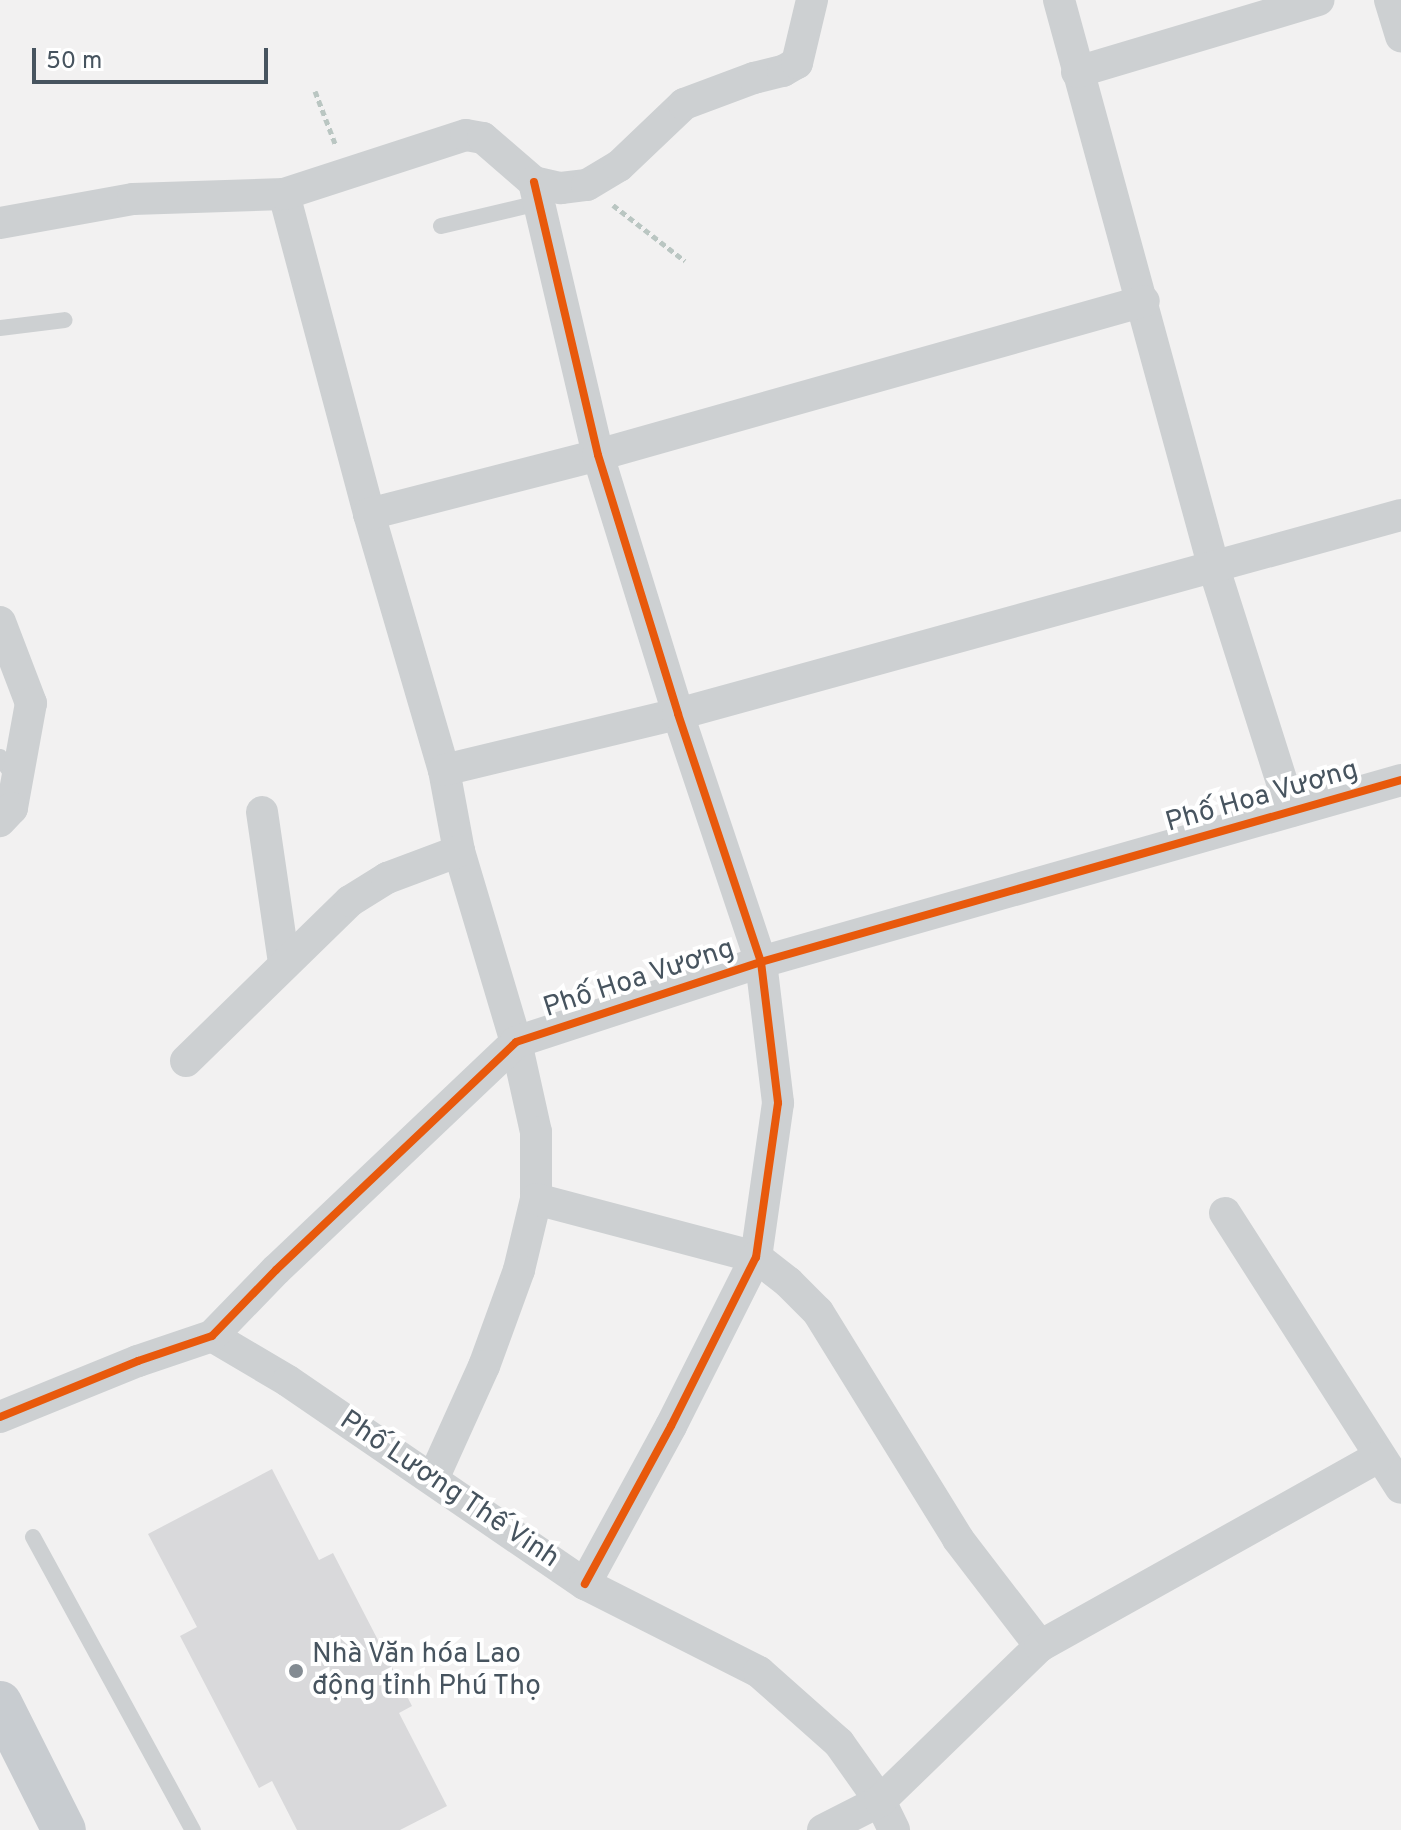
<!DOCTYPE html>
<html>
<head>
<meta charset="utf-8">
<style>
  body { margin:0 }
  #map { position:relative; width:1401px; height:1830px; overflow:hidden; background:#f2f1f1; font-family:Overpass,sans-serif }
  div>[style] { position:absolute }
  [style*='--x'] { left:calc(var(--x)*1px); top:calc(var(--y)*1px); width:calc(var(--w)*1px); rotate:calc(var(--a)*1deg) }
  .building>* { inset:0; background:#d9d9db }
  .path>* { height:5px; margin-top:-2.5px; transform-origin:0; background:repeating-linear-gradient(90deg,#bac6c2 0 6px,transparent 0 10px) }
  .service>* { height:16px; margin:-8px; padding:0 8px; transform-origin:8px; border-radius:8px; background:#cdd0d2 }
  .minor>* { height:32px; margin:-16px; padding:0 16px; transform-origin:16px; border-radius:16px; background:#cdd0d2 }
  .primary>* { height:44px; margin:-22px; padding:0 22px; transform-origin:22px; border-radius:22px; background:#c8ccd0 }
  .cycleway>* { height:8px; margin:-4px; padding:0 4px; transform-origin:4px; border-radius:4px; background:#e8590c }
  .dots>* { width:22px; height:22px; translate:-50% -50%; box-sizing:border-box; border:4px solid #fff; border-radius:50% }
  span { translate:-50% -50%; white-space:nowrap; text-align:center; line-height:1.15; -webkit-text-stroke:8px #fff; paint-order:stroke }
  .street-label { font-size:28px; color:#47545f }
  .poi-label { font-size:28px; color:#47545f }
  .left { translate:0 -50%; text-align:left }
  .scale { position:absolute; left:32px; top:48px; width:236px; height:36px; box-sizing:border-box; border:4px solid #47545f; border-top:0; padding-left:10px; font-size:24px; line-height:28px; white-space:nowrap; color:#47545f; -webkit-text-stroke:6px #fff; paint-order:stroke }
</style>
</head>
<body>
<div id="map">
  <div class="building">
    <div style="clip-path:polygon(272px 1469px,319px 1560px,333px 1553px,412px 1706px,399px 1713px,447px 1806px,400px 1830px,297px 1830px,272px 1781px,259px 1788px,180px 1636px,197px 1627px,148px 1534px)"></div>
  </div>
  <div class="path">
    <div style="--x:315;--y:91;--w:59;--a:69.1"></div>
    <div style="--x:613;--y:205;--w:91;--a:37.9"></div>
  </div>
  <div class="service">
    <div style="--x:441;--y:226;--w:100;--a:-13.3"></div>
    <div style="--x:0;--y:328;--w:65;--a:-7"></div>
    <div style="--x:0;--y:757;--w:29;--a:55"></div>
    <div style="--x:33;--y:1537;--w:334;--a:61.4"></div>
  </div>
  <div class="minor">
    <div style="--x:1059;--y:0;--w:589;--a:74.74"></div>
    <div style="--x:1214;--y:568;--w:255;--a:72.4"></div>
    <div style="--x:1390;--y:0;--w:38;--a:73"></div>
    <div style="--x:1077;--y:72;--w:252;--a:-16.6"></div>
    <div style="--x:534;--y:182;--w:280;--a:76.8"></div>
    <div style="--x:598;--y:455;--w:271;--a:72.8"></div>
    <div style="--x:678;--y:714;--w:262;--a:71.5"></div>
    <div style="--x:761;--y:962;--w:142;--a:83.1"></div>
    <div style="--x:778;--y:1103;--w:156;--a:98.1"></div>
    <div style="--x:756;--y:1257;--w:189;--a:116.7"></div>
    <div style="--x:671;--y:1426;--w:180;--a:118.6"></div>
    <div style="--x:284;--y:194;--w:331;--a:75.1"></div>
    <div style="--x:369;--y:514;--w:267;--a:73.7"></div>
    <div style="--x:444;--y:770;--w:82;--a:79.5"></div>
    <div style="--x:459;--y:851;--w:199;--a:73.4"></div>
    <div style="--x:516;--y:1042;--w:92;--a:77.5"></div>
    <div style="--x:536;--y:1132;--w:67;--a:90"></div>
    <div style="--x:536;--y:1199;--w:73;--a:103.5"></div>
    <div style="--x:519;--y:1270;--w:102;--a:110"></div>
    <div style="--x:484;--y:1366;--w:124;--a:114.3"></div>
    <div style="--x:0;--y:223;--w:135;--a:-10.2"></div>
    <div style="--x:133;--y:199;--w:151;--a:-1.9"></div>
    <div style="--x:284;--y:194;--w:191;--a:-18"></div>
    <div style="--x:466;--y:135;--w:17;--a:10"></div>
    <div style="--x:483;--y:138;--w:67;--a:40.8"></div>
    <div style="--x:534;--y:182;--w:28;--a:13"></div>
    <div style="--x:561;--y:188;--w:26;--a:-7"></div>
    <div style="--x:587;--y:185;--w:37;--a:-31"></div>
    <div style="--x:619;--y:166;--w:90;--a:-43.6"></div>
    <div style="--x:684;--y:104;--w:75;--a:-20.4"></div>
    <div style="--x:754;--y:78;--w:30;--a:-14"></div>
    <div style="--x:783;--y:71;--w:16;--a:-30"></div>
    <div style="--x:797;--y:63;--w:65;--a:-76.6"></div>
    <div style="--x:369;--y:514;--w:236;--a:-14.4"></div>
    <div style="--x:598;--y:455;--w:567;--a:-15.75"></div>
    <div style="--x:0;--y:622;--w:87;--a:69.1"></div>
    <div style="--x:31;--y:703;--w:107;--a:100.3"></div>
    <div style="--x:12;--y:808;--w:18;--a:133"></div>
    <div style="--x:444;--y:770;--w:241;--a:-13.5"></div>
    <div style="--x:678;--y:714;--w:750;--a:-15.39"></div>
    <div style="--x:262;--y:812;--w:153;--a:81.7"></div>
    <div style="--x:186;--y:1061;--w:229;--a:-44.3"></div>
    <div style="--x:350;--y:901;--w:44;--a:-31.9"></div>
    <div style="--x:387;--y:878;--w:77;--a:-20.6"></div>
    <div style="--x:536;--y:1199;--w:228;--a:14.8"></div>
    <div style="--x:756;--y:1257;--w:41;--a:38"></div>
    <div style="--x:788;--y:1282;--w:42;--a:45"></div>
    <div style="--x:818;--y:1312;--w:267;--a:58.3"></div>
    <div style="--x:958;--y:1539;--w:135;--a:52.5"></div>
    <div style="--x:1225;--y:1213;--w:326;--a:57.4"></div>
    <div style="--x:212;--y:1336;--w:88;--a:30.6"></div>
    <div style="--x:288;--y:1381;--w:360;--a:34.4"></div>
    <div style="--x:585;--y:1584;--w:195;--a:26.8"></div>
    <div style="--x:759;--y:1672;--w:107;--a:41.6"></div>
    <div style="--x:839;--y:1743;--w:71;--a:54.7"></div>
    <div style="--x:880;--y:1801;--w:32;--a:64"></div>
    <div style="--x:0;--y:1417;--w:149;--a:-22.1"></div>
    <div style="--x:138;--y:1361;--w:78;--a:-18.7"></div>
    <div style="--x:212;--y:1336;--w:92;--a:-45.9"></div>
    <div style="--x:276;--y:1270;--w:331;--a:-43.5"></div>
    <div style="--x:516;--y:1042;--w:258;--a:-18.1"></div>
    <div style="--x:761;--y:962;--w:665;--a:-15.87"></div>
    <div style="--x:823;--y:1830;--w:64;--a:-27"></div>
    <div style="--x:880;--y:1801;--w:223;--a:-44.1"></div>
    <div style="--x:1040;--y:1646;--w:387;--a:-29.2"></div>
  </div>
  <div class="primary">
    <div style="--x:0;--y:1703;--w:142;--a:63.3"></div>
  </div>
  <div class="cycleway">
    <div style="--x:534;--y:182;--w:280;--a:76.8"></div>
    <div style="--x:598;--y:455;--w:271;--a:72.8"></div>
    <div style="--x:678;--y:714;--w:262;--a:71.5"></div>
    <div style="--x:761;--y:962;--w:142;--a:83.1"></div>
    <div style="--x:778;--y:1103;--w:156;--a:98.1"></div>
    <div style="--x:756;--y:1257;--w:189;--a:116.7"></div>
    <div style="--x:671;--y:1426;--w:180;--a:118.6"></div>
    <div style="--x:0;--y:1417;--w:149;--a:-22.1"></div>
    <div style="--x:138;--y:1361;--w:78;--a:-18.7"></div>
    <div style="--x:212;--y:1336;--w:92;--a:-45.9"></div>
    <div style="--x:276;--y:1270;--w:331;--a:-43.5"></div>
    <div style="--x:516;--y:1042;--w:258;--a:-18.1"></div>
    <div style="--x:761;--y:962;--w:665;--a:-15.87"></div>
  </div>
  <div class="dots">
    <div style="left:296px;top:1671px;background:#838b92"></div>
  </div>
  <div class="street-label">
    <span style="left:1262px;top:797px;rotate:-16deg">Phố Hoa Vương</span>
    <span style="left:639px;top:979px;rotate:-18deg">Phố Hoa Vương</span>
    <span style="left:449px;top:1490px;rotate:34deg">Phố Lương Thế Vinh</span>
  </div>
  <div class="poi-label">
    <span class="left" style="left:312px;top:1671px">Nhà Văn hóa Lao<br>động tỉnh Phú Thọ</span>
  </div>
  <div class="scale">50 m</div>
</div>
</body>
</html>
